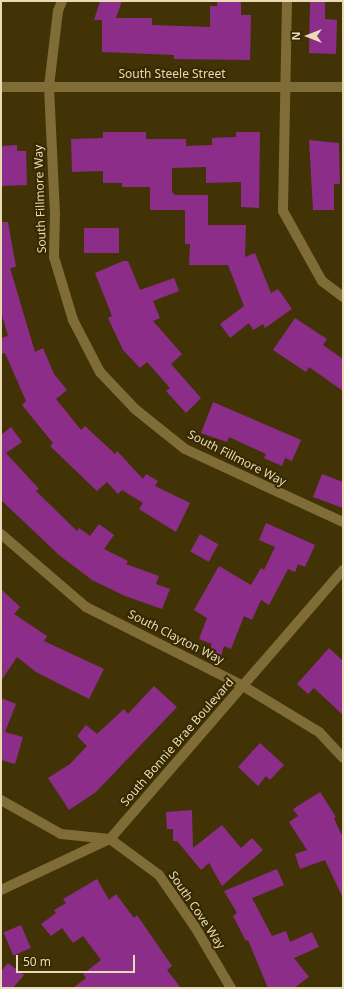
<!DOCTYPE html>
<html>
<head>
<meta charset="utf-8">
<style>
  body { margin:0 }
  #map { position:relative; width:344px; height:989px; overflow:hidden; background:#423307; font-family:"Noto Sans",sans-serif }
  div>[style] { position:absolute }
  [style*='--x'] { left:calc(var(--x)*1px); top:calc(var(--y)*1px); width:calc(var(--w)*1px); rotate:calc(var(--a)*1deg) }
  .building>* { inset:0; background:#8c2d89; transform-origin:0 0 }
  .minor>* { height:10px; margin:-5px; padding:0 5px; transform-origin:5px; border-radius:5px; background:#7f6c37 }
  span { translate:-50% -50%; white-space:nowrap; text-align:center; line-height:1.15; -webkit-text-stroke:4px #372900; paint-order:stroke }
  .street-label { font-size:12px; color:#e9dbb6 }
  .frame { position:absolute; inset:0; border:2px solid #e9dbb6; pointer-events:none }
  .north { position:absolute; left:288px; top:16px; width:40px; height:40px; -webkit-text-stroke:3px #372900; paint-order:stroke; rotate:270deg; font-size:11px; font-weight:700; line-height:16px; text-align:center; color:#e9dbb6 }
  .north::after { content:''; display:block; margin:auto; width:14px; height:18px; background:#e9dbb6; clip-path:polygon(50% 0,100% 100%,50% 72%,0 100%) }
  .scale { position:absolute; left:16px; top:955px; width:119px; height:18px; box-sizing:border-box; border:2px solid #e9dbb6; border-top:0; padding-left:5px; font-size:12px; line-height:14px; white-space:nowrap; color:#e9dbb6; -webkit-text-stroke:3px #372900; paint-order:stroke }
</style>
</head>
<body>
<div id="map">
  <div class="building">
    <div style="clip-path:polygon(100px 1px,122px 1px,116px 18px,152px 18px,152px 25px,210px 27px,210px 6px,217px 6px,217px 1px,241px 1px,241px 15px,251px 15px,250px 60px,174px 59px,174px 55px,102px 52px,102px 20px,94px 20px)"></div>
    <div style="clip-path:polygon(310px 1px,325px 1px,325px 19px,337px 20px,336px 54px,309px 53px)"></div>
    <div style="clip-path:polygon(103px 132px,146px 132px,146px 139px,186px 139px,186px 146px,212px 145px,212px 138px,236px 137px,236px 132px,260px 132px,259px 208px,241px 207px,241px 182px,206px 183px,206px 167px,172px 168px,172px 192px,175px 195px,208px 195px,208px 225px,246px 225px,245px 257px,255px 253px,271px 293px,278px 289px,292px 309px,265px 328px,263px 324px,253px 330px,249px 323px,230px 338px,220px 324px,244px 306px,228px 265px,189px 265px,190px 244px,185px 244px,185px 210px,150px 210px,150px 187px,122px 187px,122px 183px,103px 183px,103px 171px,72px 172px,71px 139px,103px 138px)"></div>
    <div style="clip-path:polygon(309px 140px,339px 143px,340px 184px,334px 184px,334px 210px,313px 210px)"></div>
    <div style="clip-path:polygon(17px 145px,17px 151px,26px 151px,27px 185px,1px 186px,1px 146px)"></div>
    <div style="clip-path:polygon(1px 222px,8px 222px,16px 267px,10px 268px,35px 352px,43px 348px,54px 374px,67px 390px,56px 399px,81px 430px,85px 426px,115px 454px,117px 451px,143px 479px,146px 474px,158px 481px,155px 486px,190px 503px,176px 532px,139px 509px,143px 503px,122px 490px,118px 494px,107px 482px,97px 491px,50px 446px,53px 443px,22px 405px,26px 401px,5px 353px,1px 354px,1px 338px,8px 336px,1px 312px)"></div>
    <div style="left:84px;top:228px;width:35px;height:25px"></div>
    <div style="clip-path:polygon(123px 261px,128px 261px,140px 290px,174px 278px,179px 291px,153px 301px,160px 318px,153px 321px,182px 354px,171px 364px,201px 398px,186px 413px,166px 391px,170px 388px,147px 362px,140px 368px,123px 350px,108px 318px,112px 316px,95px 273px)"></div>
    <div style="clip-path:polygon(295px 318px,327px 339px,323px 345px,343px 359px,343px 391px,309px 367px,306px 372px,273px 350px)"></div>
    <div style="clip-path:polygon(213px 402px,301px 440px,292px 461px,285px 458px,282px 466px,264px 458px,266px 454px,229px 437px,227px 442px,201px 433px)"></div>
    <div style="clip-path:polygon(11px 427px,22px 442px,6px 453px,39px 489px,36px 491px,77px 531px,79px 528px,90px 536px,99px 524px,114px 535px,104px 549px,128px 561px,126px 564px,159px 576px,156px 584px,170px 589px,162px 609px,125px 596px,92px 580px,59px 555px,1px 500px,1px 435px)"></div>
    <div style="clip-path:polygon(322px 474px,343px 482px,343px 508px,313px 497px)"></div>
    <div style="clip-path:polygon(266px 523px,315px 545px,305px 567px,298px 564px,295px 572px,288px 569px,269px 605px,261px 600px,252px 620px,244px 616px,231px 649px,224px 646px,221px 656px,209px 651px,212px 644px,199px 639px,207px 618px,194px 610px,219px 566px,251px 585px,261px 568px,264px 570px,275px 547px,259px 540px)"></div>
    <div style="left:200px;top:534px;width:21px;height:20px;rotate:29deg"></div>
    <div style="clip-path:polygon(1px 589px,20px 607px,14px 614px,47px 636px,44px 641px,104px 669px,89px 699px,36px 672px,17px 657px,1px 681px)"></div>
    <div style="clip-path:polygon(329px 648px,343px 661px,343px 715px,314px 688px,308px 694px,297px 684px)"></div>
    <div style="clip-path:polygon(154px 686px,177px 707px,96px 792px,69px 810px,48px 778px,70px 764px,87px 746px,77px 736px,86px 725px,97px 734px,124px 709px,128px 714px)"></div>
    <div style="clip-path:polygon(1px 698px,16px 704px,5px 732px,23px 737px,15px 764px,1px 760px)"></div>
    <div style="clip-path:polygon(260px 743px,284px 765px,270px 780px,266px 776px,258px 786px,238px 767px)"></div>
    <div style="clip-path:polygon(320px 792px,336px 817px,334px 818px,343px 838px,343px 898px,325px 860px,300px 869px,295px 854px,307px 850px,289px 822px,298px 816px,293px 809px)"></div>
    <div style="clip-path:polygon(192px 810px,193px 848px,222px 825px,241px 848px,252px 838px,263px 850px,222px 886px,209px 863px,201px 870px,177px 841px,173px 841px,173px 829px,167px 829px,166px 812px)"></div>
    <div style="clip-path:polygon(277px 869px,284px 885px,252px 898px,272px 936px,286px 931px,290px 942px,312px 932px,319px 947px,294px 958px,309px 977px,294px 988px,268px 988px,248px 940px,246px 941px,233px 916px,237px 913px,224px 891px)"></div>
    <div style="clip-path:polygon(97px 879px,109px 900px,116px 894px,134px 918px,137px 915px,172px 966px,167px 970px,181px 988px,73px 988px,86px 978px,83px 974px,101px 960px,83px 936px,73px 943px,62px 928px,51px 936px,41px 924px,56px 913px,54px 910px,66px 903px,63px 899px)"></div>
    <div style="left:21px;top:925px;width:25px;height:19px;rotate:67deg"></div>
    <div style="clip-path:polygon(8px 963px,24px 975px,13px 988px,1px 988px,1px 971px)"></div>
  </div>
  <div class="minor">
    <div style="--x:62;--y:1;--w:11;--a:112"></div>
    <div style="--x:58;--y:11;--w:77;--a:96.8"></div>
    <div style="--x:49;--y:87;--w:126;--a:87.3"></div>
    <div style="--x:55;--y:213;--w:44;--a:91.3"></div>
    <div style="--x:54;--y:257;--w:66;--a:73.2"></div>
    <div style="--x:73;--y:320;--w:59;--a:62.6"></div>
    <div style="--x:100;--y:372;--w:51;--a:46.6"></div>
    <div style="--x:135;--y:409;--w:64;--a:38.7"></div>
    <div style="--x:185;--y:449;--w:174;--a:24.8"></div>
    <div style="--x:287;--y:1;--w:210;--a:91.1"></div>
    <div style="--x:283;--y:211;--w:80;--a:60.9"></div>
    <div style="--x:322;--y:281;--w:26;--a:37"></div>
    <div style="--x:1;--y:87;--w:342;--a:0"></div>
    <div style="--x:1;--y:534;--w:112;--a:40.7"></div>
    <div style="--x:86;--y:607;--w:176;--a:26.7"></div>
    <div style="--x:243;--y:686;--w:89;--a:31.2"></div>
    <div style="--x:319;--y:732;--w:35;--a:47"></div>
    <div style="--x:1;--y:800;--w:69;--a:29.5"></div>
    <div style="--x:61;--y:834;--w:49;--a:5.8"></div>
    <div style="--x:110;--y:839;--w:61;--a:36.3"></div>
    <div style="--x:159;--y:875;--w:63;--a:55.3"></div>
    <div style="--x:195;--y:927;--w:71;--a:59.5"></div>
    <div style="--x:1;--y:890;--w:120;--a:-25.1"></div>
    <div style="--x:110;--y:839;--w:356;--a:-49.1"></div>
  </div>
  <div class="street-label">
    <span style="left:172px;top:74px">South Steele Street</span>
    <span style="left:40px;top:199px;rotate:-92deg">South Fillmore Way</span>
    <span style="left:237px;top:458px;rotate:27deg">South Fillmore Way</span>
    <span style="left:176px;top:637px;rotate:27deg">South Clayton Way</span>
    <span style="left:177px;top:742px;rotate:-49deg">South Bonnie Brae Boulevard</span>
    <span style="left:197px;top:910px;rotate:56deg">South Cove Way</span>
  </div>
  <div class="frame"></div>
  <div class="north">N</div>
  <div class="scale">50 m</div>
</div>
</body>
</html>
